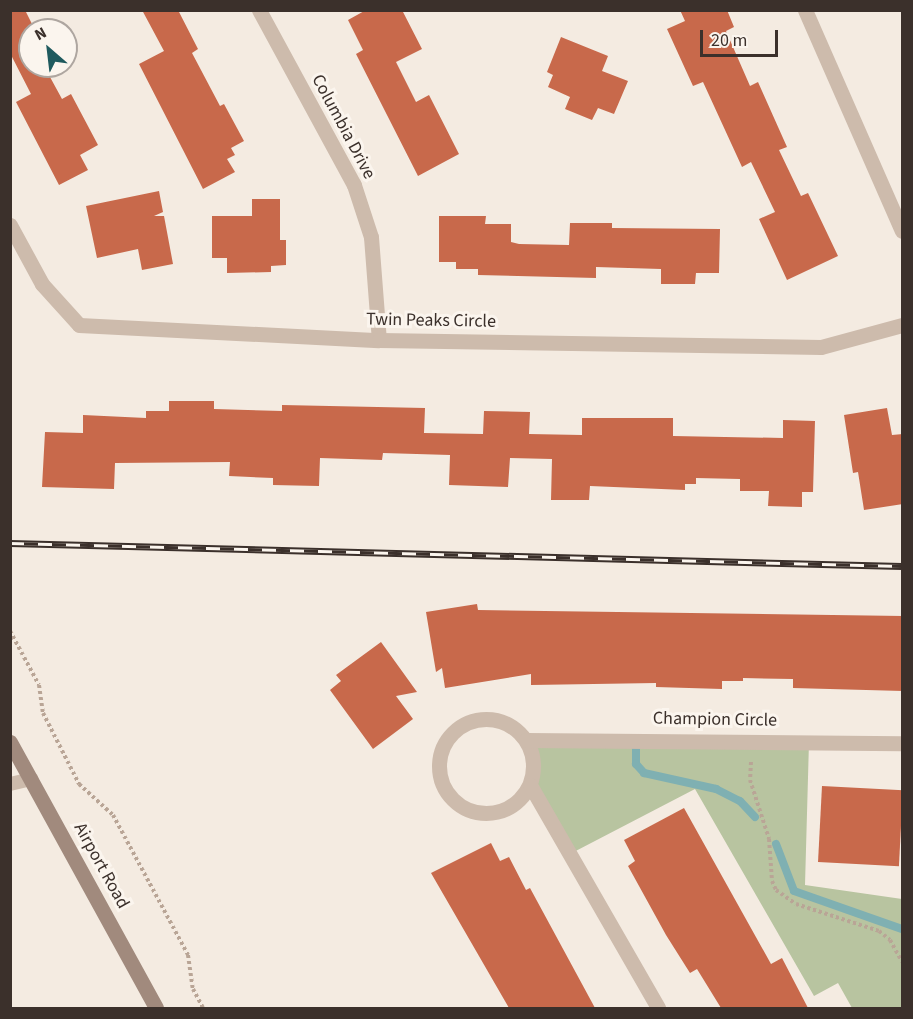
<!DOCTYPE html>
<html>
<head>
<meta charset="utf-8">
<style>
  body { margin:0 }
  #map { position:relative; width:913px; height:1019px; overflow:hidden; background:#f4ebe1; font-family:"Source Sans 3",sans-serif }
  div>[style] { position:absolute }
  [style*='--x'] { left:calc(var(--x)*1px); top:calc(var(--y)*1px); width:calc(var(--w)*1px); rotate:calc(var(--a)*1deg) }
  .green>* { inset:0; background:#b8c4a0 }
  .stream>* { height:8px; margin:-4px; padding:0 4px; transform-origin:4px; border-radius:4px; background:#7fb0b2 }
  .building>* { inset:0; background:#c8694b; transform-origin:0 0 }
  .path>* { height:4px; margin-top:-2px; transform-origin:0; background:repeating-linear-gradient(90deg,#b9a596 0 3px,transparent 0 6px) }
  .lane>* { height:14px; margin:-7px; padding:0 7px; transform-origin:7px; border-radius:7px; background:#cdbbac }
  .street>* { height:15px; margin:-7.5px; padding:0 7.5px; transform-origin:7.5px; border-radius:7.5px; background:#cdbbac }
  .street>.ring { margin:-7.5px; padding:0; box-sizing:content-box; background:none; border:15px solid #cdbbac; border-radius:50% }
  .secondary>* { height:15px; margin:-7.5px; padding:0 7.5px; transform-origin:7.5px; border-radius:7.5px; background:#a18a7d }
  .rail>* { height:7px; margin-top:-3.5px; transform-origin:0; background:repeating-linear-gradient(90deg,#fbf5ee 0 14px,#3b302b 0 28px); box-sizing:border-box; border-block:2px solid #3b302b }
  span { translate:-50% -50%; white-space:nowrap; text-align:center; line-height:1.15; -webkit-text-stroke:6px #fbf5ee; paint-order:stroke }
  .street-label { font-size:18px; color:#3b302b }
  .frame { position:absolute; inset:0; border:12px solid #3b302b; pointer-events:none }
  .north { position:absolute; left:18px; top:18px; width:60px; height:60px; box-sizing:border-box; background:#fbf5ee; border:2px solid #aea6a0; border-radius:50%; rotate:332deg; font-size:16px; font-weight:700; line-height:24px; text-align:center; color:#3b302b }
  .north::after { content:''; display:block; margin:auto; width:21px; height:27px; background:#1f5a5e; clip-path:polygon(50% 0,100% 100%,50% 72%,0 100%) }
  .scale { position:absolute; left:700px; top:30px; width:78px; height:27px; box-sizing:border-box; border:3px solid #3b302b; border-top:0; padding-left:8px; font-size:18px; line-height:21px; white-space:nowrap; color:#3b302b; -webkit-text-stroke:4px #fbf5ee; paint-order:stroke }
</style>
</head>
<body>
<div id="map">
  <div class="green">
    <div style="clip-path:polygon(809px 742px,805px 885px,902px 899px,902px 1008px,852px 1008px,838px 983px,814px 996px,695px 789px,568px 855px,530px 785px,534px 770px,530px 747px)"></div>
  </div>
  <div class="stream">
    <div style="--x:636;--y:740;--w:24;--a:90"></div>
    <div style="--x:636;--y:764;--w:12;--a:48"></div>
    <div style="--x:644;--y:773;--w:74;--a:12.5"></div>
    <div style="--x:716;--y:789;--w:27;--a:27"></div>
    <div style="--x:740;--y:801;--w:22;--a:47"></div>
    <div style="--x:776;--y:844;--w:50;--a:69"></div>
    <div style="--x:794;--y:891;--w:114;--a:19.4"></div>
  </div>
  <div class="building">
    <div style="clip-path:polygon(10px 10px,25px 10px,35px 30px,30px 30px,30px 66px,44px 66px,62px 99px,71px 94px,98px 145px,80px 155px,88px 170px,59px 185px,16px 102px,31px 94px,10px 53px)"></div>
    <div style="clip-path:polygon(142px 10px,178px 10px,198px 49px,192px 53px,220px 106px,224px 104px,244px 141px,231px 148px,235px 155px,227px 159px,235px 172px,203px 189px,139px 64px,164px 51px)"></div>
    <div style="clip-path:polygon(366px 10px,402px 10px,422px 49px,396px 62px,416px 102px,429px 95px,459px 154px,418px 176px,356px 54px,363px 50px,348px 20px)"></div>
    <div style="clip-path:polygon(680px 10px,727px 10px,734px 27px,726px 31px,750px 86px,758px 82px,787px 147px,779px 150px,801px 196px,808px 193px,838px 256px,787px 280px,759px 219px,775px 212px,751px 162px,742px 167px,703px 82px,693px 86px,667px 29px,685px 21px)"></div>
    <div style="clip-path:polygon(561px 37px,608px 56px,602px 71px,628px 81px,614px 114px,598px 108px,592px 120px,565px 109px,570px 97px,548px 87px,553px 75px,547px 72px)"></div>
    <div style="clip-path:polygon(159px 191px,163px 212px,154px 216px,164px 216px,173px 264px,142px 270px,138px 249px,97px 258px,86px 206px)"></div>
    <div style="clip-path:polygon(252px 199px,280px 199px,280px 240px,286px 240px,286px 265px,271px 266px,271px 272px,227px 273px,227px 258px,212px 258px,212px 216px,252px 216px)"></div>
    <div style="clip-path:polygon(439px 216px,486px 216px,485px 224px,511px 224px,511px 242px,519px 244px,569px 245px,570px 223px,612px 223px,612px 228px,720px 229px,719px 273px,696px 273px,695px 284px,661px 284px,661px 269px,596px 267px,596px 278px,478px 275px,478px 269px,456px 269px,456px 262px,439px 262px)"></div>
    <div style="clip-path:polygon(169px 401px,214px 401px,214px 409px,282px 411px,282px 405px,425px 408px,424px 433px,483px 434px,484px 411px,530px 412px,529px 434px,582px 435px,582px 418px,673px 418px,673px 436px,783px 438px,783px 420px,815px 421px,813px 492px,802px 492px,802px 507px,768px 506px,769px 491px,740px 491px,740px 479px,696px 478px,696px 484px,685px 484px,685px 490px,590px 486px,589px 500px,551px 500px,552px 459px,510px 458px,508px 487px,449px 485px,450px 455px,383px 453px,382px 460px,320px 458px,319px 486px,273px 485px,273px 478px,229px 476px,230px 462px,115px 463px,114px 489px,42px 487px,45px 432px,83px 433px,83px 415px,146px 418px,146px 411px,169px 411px)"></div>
    <div style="clip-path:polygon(887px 408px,892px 435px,903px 434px,903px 504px,864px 510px,858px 472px,853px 473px,844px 415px)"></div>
    <div style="clip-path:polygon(477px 604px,478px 610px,903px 616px,903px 691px,793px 688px,793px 679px,743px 678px,743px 681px,722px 681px,722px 689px,656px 687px,656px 683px,531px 685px,531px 674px,445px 688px,442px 668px,436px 672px,426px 612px)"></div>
    <div style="clip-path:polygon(381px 642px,417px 692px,396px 696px,413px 719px,373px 749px,330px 690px,341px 681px,336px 675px)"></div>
    <div style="left:822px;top:786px;width:81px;height:76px;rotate:3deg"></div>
    <div style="clip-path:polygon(684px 808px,771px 964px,782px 958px,808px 1008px,721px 1008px,697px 969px,690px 973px,666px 935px,628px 866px,635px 861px,624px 840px)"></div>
    <div style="clip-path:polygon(491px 843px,500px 861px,509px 857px,526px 890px,530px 888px,595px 1008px,509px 1008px,431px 873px)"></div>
  </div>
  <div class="path">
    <div style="--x:10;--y:631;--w:61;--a:61.8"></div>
    <div style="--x:39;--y:685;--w:28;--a:82"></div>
    <div style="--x:43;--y:713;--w:80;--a:63.1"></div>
    <div style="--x:79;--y:784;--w:46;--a:42.4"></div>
    <div style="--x:113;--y:815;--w:159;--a:61.8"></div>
    <div style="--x:188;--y:955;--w:34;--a:82"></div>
    <div style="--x:193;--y:989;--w:21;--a:62"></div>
    <div style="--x:751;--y:762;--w:18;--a:93"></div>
    <div style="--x:750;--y:780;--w:62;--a:72.1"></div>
    <div style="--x:769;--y:839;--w:42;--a:85.9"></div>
    <div style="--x:772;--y:881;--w:10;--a:66"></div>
    <div style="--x:776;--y:890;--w:24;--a:35"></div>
    <div style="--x:796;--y:904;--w:87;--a:18"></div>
    <div style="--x:879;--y:931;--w:14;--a:39"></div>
    <div style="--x:890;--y:940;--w:25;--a:61"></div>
  </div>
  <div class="lane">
    <div style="--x:10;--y:784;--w:22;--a:-13"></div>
  </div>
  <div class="street">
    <div style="--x:259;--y:10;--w:199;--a:61.5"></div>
    <div style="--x:354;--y:185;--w:55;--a:71.9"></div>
    <div style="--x:371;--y:237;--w:103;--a:85.6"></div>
    <div style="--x:805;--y:10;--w:241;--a:66.3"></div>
    <div style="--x:10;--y:225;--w:67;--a:61.5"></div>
    <div style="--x:42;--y:284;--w:55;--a:47.9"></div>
    <div style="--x:79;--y:325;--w:300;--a:2.9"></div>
    <div style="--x:379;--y:340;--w:442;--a:0.9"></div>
    <div style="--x:821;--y:347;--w:84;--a:-15.2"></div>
    <div class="ring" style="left:439px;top:719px;width:79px;height:79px"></div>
    <div style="--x:526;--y:740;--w:376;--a:0.5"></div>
    <div style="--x:530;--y:785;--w:257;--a:60.1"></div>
  </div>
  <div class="secondary">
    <div style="--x:10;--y:742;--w:303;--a:61.2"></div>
  </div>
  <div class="rail">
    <div style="--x:10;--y:543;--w:892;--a:1.48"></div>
  </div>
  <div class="street-label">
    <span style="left:343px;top:127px;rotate:62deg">Columbia Drive</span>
    <span style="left:431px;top:321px;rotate:1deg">Twin Peaks Circle</span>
    <span style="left:715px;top:720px;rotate:1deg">Champion Circle</span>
    <span style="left:101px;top:866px;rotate:61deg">Airport Road</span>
  </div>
  <div class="frame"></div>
  <div class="north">N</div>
  <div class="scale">20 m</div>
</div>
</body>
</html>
